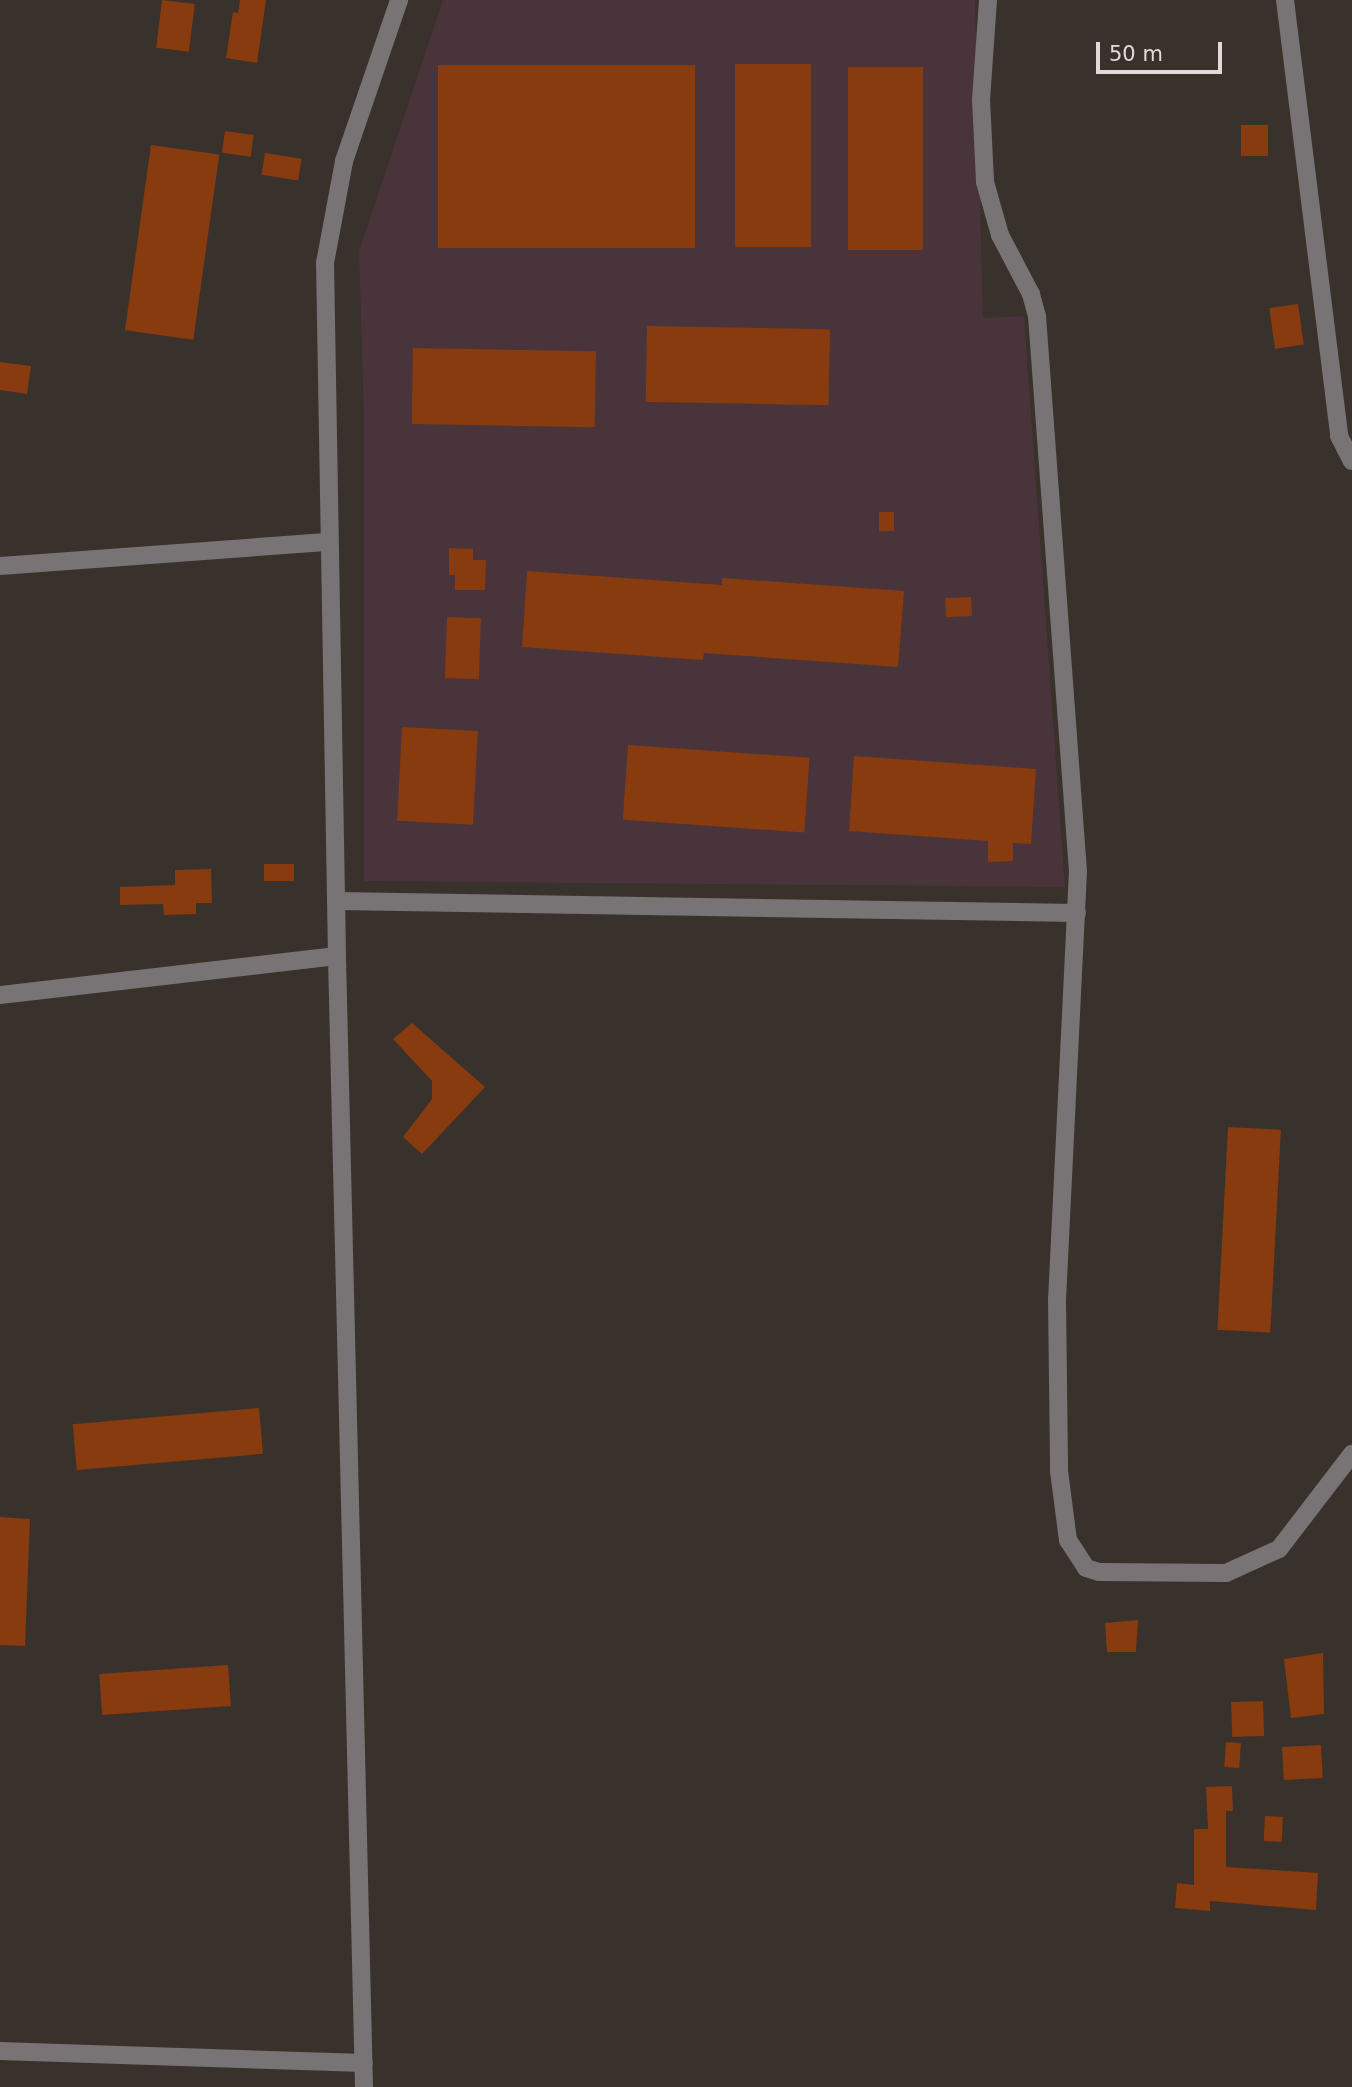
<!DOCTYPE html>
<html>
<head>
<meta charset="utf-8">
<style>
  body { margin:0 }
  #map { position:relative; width:1352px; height:2087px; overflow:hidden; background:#39312c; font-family:"DejaVu Sans",sans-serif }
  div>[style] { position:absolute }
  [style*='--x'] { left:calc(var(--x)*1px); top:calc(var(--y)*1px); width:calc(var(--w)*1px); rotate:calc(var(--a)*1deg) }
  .industrial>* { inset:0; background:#48343a }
  .building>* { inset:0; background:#873b0e; transform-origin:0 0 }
  .minor>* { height:18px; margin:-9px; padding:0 9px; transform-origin:9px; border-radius:9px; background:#787374 }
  span { translate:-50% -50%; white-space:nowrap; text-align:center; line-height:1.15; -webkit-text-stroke:5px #39312c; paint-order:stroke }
  .scale { position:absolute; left:1096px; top:42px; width:126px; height:32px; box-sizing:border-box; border:4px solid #e0dbd8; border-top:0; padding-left:9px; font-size:21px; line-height:24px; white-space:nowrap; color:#e0dbd8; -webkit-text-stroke:5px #39312c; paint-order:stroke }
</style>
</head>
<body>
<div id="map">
  <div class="industrial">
    <div style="clip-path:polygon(443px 0,975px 0,983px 318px,1024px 316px,1065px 887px,364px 881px,364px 424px,359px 251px)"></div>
  </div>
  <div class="building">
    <div style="left:162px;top:0;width:33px;height:48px;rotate:7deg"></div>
    <div style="clip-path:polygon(240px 0,266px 0,257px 63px,226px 58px,233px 12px,238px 13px)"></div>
    <div style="left:811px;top:64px;width:183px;height:76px;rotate:90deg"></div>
    <div style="left:438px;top:65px;width:257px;height:183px"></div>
    <div style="left:923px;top:67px;width:183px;height:75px;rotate:90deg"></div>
    <div style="left:1268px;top:125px;width:31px;height:27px;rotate:90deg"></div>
    <div style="left:225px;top:131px;width:29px;height:22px;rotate:8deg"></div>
    <div style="left:151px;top:145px;width:69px;height:187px;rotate:8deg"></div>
    <div style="left:265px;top:153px;width:37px;height:22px;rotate:9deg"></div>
    <div style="left:1298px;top:304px;width:41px;height:29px;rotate:82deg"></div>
    <div style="left:647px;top:326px;width:183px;height:76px;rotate:1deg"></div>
    <div style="left:413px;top:348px;width:183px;height:76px;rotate:1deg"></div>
    <div style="clip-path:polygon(0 362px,31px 366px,27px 394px,0 390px)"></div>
    <div style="left:879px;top:512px;width:15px;height:19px"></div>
    <div style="clip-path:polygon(449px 548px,473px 549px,473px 560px,486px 560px,485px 590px,455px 590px,455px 575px,449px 575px)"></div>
    <div style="clip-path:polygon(527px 571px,722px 585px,722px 578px,904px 591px,898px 667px,704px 653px,703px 660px,522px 647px)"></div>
    <div style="left:971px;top:597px;width:19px;height:26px;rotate:87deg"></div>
    <div style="left:447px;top:617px;width:34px;height:61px;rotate:2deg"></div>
    <div style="left:402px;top:727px;width:76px;height:94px;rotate:3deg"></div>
    <div style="left:628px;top:745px;width:182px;height:75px;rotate:4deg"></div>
    <div style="clip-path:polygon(854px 756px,1036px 769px,1031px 844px,1013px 843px,1013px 861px,988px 862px,988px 841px,849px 831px)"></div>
    <div style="left:294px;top:864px;width:17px;height:30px;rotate:90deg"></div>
    <div style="clip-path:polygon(211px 869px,212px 903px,196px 903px,196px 914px,164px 915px,163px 904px,120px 905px,120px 887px,175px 885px,175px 870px)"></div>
    <div style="clip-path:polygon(412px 1023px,485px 1087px,422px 1154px,403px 1137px,432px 1099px,432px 1081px,393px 1039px)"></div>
    <div style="left:1228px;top:1127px;width:53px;height:203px;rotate:3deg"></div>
    <div style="left:259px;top:1408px;width:46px;height:187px;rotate:85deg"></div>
    <div style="clip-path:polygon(0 1517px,30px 1519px,25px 1646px,0 1645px)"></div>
    <div style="clip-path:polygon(1138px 1620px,1136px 1652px,1107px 1652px,1105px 1623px)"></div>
    <div style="clip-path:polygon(1323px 1653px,1324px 1714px,1291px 1718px,1284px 1659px)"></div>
    <div style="left:228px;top:1665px;width:41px;height:129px;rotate:86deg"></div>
    <div style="left:1263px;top:1701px;width:35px;height:32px;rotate:88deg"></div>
    <div style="left:1226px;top:1742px;width:15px;height:25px;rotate:4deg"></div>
    <div style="left:1321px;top:1745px;width:33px;height:39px;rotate:87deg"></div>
    <div style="clip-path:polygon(1232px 1786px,1233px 1811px,1226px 1811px,1226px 1867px,1318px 1873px,1316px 1910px,1210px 1901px,1210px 1911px,1175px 1908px,1177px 1883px,1194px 1885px,1194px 1829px,1208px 1829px,1206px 1787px)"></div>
    <div style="left:1265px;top:1816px;width:18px;height:25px;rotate:3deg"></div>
  </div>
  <div class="minor">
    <div style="--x:988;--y:0;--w:99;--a:94"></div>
    <div style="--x:981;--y:99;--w:83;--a:87.2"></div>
    <div style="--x:985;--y:182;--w:55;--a:74.2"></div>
    <div style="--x:1000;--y:235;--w:67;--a:62.3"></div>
    <div style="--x:1031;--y:294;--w:23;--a:75"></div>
    <div style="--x:1037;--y:316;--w:557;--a:85.78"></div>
    <div style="--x:1078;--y:871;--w:430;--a:92.8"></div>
    <div style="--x:1057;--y:1300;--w:171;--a:89.3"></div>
    <div style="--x:1059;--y:1471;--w:70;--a:82.6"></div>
    <div style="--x:1068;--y:1540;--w:33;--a:57"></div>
    <div style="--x:1086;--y:1568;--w:14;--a:17"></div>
    <div style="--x:1099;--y:1572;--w:127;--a:0.5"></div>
    <div style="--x:1226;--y:1573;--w:58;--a:-24.4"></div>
    <div style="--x:1279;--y:1549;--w:120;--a:-52.5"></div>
    <div style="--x:1285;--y:0;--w:439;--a:82.9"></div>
    <div style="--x:1339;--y:436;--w:28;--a:63"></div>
    <div style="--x:0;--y:566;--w:330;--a:-4.2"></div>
    <div style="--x:336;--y:901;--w:741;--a:0.93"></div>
    <div style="--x:0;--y:995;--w:339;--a:-6.6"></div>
    <div style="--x:0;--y:2051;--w:364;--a:1.9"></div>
    <div style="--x:364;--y:2087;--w:1131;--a:-91.37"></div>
    <div style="--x:337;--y:956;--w:693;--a:-90.99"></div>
    <div style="--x:325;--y:263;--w:104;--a:-79.4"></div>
    <div style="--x:344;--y:161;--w:170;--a:-71.1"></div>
  </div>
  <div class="scale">50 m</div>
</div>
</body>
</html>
